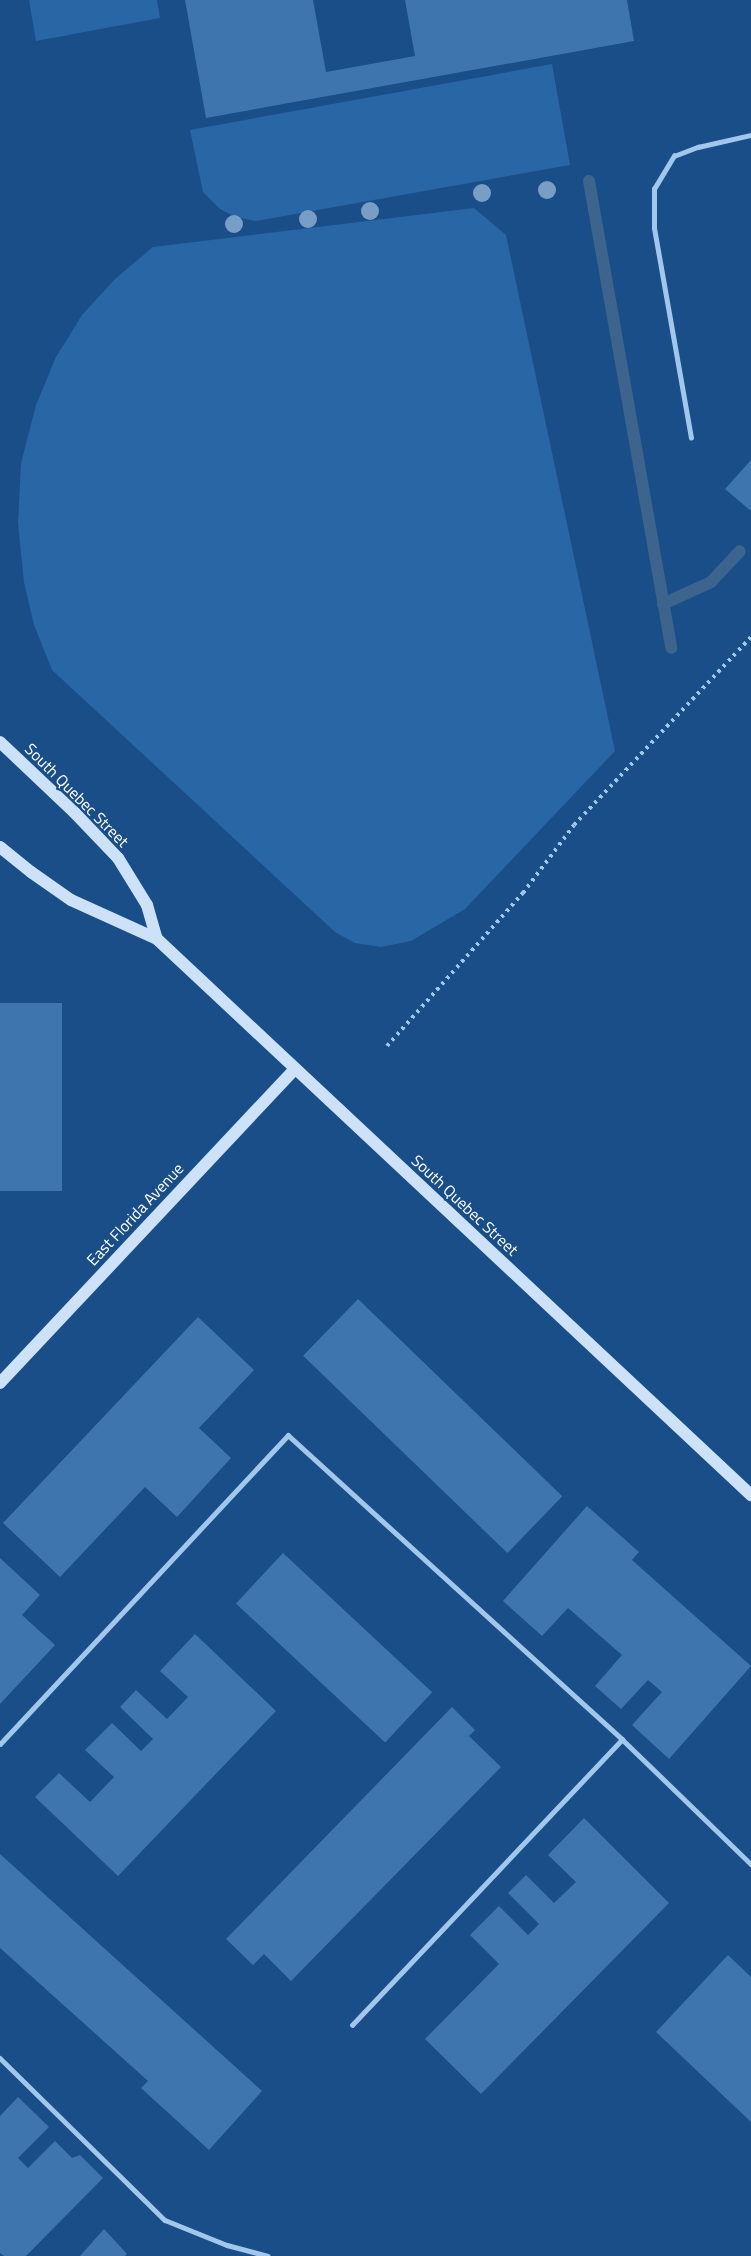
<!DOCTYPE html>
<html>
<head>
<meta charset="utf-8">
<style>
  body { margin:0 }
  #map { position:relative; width:751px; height:2256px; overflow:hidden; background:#194e88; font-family:"Titillium Web",sans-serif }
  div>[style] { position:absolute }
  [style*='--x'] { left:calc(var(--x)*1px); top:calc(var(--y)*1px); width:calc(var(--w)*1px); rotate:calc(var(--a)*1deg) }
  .green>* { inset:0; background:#2966a5 }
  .stream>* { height:12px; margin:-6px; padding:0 6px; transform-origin:6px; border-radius:6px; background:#3c648d }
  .building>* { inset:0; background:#3e75af; transform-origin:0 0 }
  .path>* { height:4px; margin-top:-2px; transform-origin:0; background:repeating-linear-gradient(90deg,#a1c7ed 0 3px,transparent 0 7.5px) }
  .lane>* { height:4.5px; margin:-2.25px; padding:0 2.25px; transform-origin:2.25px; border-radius:2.25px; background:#a1c7ed }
  .secondary>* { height:12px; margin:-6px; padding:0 6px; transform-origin:6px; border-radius:6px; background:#cde2f9 }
  .trees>* { width:18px; height:18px; margin:-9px; border-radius:50%; background:#789ec6 }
  span { translate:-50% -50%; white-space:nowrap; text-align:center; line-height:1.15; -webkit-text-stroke:4.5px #194e88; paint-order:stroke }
  .street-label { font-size:16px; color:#fff }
</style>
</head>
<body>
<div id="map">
  <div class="green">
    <div style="clip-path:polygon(29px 0,157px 0,160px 18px,36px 41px)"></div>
    <div style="clip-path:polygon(552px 64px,570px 165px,256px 221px,235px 217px,220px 209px,203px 192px,190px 130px)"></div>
    <div style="clip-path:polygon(474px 208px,506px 235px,615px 751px,465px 909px,411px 941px,381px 947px,355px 943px,335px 932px,52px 670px,34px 625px,24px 582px,18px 523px,21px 463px,36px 405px,56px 357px,82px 315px,115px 279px,153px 247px)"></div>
  </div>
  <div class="stream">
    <div style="--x:589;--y:181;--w:474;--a:80"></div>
    <div style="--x:663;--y:604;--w:53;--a:-24.6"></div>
    <div style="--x:711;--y:582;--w:42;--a:-46.9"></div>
  </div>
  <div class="building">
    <div style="clip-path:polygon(185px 0,313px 0,326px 72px,415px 56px,405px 0,627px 0,634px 41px,206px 118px)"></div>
    <div style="clip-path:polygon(751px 460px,751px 511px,725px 489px)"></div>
    <div style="left:0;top:1003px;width:62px;height:188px"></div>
    <div style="left:358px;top:1299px;width:284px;height:79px;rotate:44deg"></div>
    <div style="clip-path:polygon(198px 1317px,254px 1370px,199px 1428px,231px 1458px,177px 1517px,145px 1487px,60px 1577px,3px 1523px)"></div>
    <div style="clip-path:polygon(587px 1506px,639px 1552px,632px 1560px,751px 1666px,669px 1759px,632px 1725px,662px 1692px,648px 1680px,621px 1709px,595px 1686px,622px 1655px,568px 1608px,542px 1636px,503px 1601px)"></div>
    <div style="left:283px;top:1553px;width:204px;height:69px;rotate:43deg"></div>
    <div style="clip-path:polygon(0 1558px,40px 1595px,22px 1615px,55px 1645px,0 1704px)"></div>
    <div style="clip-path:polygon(195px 1634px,276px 1711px,118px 1876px,35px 1797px,59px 1773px,90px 1802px,114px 1777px,85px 1750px,112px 1723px,141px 1751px,153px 1739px,120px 1707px,136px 1690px,167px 1719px,188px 1697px,160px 1671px)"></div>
    <div style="clip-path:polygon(452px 1707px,475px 1730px,469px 1736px,501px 1767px,291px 1981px,264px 1954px,253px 1965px,226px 1939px)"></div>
    <div style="clip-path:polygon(584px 1818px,669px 1903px,481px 2094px,425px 2039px,499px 1964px,470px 1935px,499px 1906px,528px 1935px,539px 1924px,508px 1893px,526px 1875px,554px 1903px,576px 1882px,548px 1855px)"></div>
    <div style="clip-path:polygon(0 1854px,262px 2091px,209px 2150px,141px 2088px,148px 2081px,0 1948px)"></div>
    <div style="clip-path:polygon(728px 1955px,751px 1977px,751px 2122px,656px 2032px)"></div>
    <div style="clip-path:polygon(18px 2097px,49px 2127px,18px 2158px,28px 2168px,55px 2141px,72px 2158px,80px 2155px,103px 2178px,26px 2256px,4px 2256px,0 2253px,0 2116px)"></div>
    <div style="clip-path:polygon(104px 2229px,127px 2254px,125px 2256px,80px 2256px)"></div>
  </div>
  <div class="path">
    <div style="--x:387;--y:1046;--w:205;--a:-48.4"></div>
    <div style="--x:523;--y:893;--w:85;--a:-53.1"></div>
    <div style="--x:574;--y:825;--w:258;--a:-46.7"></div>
  </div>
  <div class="lane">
    <div style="--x:691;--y:438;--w:213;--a:-100"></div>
    <div style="--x:654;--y:228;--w:39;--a:-90"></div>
    <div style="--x:654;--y:189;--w:39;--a:-59"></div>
    <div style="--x:674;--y:156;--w:26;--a:-21"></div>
    <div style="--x:698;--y:147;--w:54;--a:-12.8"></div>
    <div style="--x:0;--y:1744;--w:422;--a:-47"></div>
    <div style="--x:288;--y:1435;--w:452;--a:42.3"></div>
    <div style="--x:622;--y:1739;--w:180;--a:44.1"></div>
    <div style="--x:352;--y:2025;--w:393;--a:-46.6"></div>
    <div style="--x:0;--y:2058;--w:231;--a:44.5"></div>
    <div style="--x:165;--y:2220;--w:67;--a:22"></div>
    <div style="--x:227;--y:2245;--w:42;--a:15"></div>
  </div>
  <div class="secondary">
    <div style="--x:0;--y:742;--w:103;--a:43.4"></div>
    <div style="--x:75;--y:813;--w:62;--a:46.3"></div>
    <div style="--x:118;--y:858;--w:55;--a:58.3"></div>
    <div style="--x:147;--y:905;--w:35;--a:74"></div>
    <div style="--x:0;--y:847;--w:40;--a:39"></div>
    <div style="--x:31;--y:872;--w:49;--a:35"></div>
    <div style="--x:71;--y:900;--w:94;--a:24.4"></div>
    <div style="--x:157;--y:939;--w:814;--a:43.11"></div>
    <div style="--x:0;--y:1383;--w:431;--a:-46.8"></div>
  </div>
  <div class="trees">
    <div style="left:547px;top:190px"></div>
    <div style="left:482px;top:193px"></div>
    <div style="left:370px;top:211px"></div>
    <div style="left:308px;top:219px"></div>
    <div style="left:234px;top:224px"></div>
  </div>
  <div class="street-label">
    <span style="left:77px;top:795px;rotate:45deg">South Quebec Street</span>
    <span style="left:465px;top:1205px;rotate:43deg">South Quebec Street</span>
    <span style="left:135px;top:1214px;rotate:-47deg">East Florida Avenue</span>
  </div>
</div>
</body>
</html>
